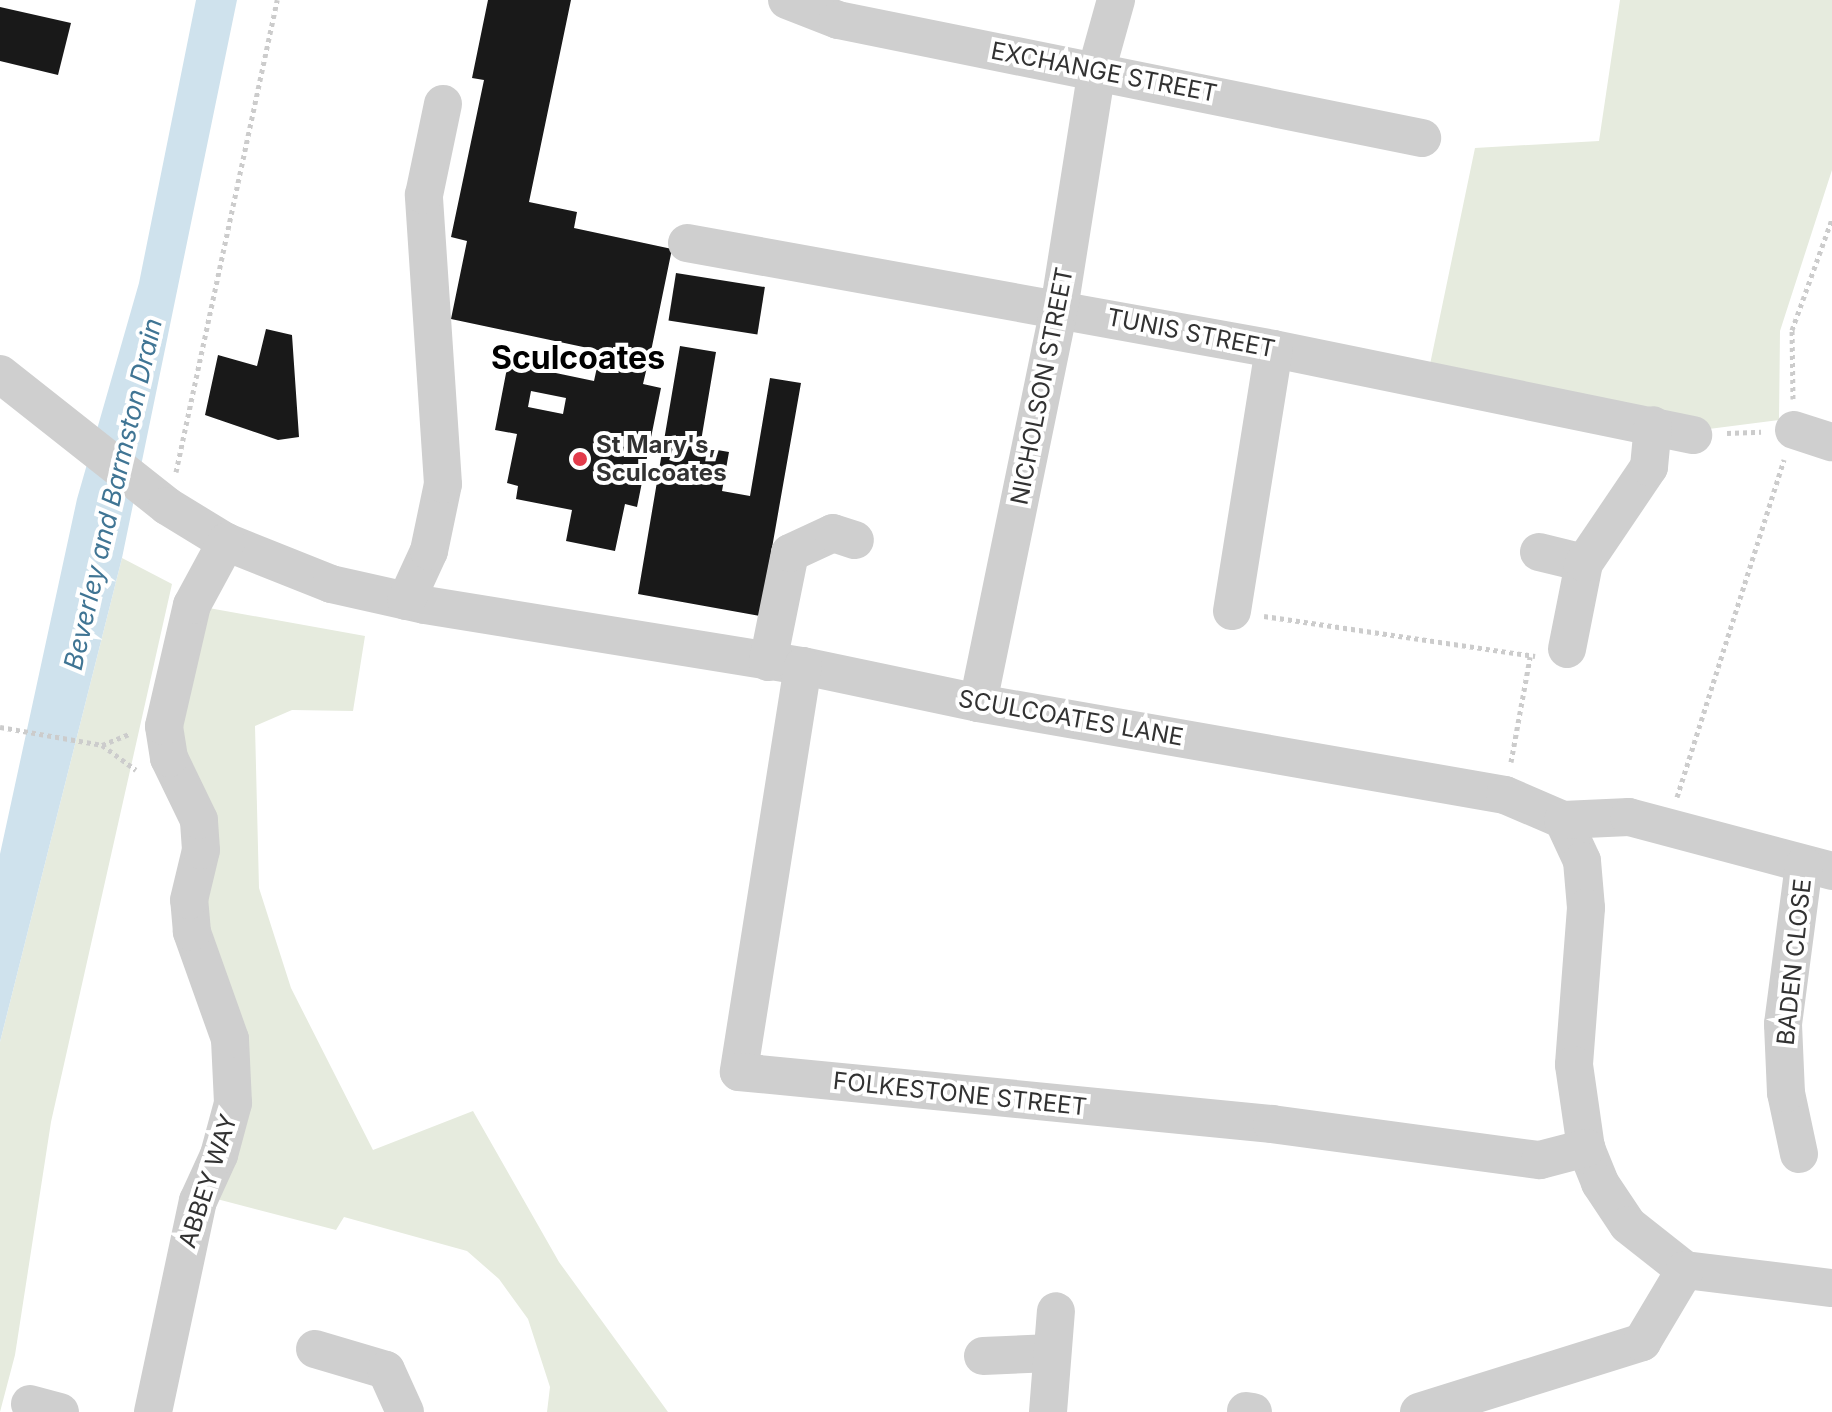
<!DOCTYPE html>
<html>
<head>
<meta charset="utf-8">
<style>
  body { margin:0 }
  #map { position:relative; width:1832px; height:1412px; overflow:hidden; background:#fff; font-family:Inter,sans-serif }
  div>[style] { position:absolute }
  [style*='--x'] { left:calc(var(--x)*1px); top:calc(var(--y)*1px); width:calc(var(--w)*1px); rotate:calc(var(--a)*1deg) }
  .green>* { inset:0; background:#e6ebde }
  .water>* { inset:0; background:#cfe2ed }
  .building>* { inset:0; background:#191919; transform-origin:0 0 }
  .path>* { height:5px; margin-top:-2.5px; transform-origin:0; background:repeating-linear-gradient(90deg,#ccc 0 4px,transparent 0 8px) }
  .minor>* { height:38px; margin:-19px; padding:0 19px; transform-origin:19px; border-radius:19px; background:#cfcfcf }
  .dots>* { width:22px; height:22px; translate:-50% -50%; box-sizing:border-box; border:4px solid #fff; border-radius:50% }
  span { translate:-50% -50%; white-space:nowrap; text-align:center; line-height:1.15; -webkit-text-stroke:8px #fff; paint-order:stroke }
  .street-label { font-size:24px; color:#323232 }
  .poi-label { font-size:24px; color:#323232; font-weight:700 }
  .left { translate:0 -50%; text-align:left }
  .water-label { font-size:26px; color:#407594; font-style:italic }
  .district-label { font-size:32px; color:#000; font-weight:700 }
</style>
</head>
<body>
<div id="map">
  <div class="green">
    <div style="clip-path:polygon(1620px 0,1832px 0,1832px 170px,1780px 331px,1779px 420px,1701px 430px,1428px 374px,1475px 148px,1599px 141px)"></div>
    <div style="clip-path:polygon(122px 558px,172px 584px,51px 1122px,15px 1355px,0 1412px,0 1042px)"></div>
    <div style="clip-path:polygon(192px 605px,365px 636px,353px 711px,292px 710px,255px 726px,259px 888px,291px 988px,373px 1150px,473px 1111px,559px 1262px,668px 1412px,547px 1412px,550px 1387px,528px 1319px,499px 1279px,467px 1251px,344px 1217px,336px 1230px,213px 1198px,246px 1070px,205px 967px,175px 769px)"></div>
  </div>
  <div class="water">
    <div style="clip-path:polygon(196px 0,237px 0,122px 558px,0 1042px,0 854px,77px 499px,139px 283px)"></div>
  </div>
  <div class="building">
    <div style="clip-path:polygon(488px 0,571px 0,529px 202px,577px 212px,574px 228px,672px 249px,649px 361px,451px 319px,467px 241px,451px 237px,484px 80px,472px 78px)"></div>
    <div style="clip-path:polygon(0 7px,71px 23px,58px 75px,0 61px)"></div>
    <div style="left:676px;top:273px;width:90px;height:48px;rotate:9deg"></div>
    <div style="clip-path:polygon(266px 329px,292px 335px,299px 437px,278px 440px,205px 415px,218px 355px,257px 366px)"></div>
    <div style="clip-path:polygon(680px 346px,716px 352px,700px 447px,729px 452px,722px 491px,750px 496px,770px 378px,801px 383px,760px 616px,638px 594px)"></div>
    <div style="clip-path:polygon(evenodd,599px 358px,647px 367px,643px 384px,661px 388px,637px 507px,625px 504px,615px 551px,566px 541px,572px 510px,516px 499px,518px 486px,507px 483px,517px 434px,495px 430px,508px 363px,594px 381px,599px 358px,531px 391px,566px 398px,563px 414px,528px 407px,531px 391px)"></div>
  </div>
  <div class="path">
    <div style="--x:1793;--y:399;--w:69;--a:-90.8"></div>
    <div style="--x:1792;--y:330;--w:118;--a:-70.2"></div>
    <div style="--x:1727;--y:433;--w:34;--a:-2"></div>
    <div style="--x:176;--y:472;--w:483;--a:-77.9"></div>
    <div style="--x:1264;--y:616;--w:274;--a:8.4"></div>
    <div style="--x:0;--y:727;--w:104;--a:10"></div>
    <div style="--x:102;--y:745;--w:42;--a:36.3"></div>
    <div style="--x:102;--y:745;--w:31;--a:-22"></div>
    <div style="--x:1511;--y:762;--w:107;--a:-79.7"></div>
    <div style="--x:1677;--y:797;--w:354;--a:-72.4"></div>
  </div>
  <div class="minor">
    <div style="--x:787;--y:0;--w:55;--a:21.4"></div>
    <div style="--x:838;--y:20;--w:596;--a:11.42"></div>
    <div style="--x:687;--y:243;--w:596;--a:10.24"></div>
    <div style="--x:1274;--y:349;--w:428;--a:11.6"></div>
    <div style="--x:0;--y:374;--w:213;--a:38.3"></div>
    <div style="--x:167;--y:506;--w:69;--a:31.4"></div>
    <div style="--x:226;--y:542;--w:113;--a:21.8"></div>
    <div style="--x:331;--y:584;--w:96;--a:12.6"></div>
    <div style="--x:425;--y:605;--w:383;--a:9.2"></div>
    <div style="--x:803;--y:666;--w:179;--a:11.9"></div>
    <div style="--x:978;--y:703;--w:535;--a:9.9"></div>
    <div style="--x:1505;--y:795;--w:63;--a:23.3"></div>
    <div style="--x:1563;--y:820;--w:45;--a:65.1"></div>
    <div style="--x:1582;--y:861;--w:47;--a:85.1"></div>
    <div style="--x:1586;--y:908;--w:157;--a:94.4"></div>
    <div style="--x:1574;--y:1065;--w:84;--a:81.8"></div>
    <div style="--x:1586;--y:1148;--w:38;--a:68"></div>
    <div style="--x:1600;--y:1183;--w:50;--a:56.3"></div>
    <div style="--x:1628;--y:1225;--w:73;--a:38.3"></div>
    <div style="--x:1685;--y:1270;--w:148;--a:7"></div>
    <div style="--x:1794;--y:430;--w:40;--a:18"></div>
    <div style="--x:1539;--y:552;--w:46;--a:13.7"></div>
    <div style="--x:406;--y:601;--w:55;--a:-65.3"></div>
    <div style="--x:429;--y:551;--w:68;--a:-78.2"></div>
    <div style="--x:443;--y:484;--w:290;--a:-93.8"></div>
    <div style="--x:424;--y:195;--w:93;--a:-78.2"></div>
    <div style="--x:1232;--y:611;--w:265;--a:-80.9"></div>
    <div style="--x:1567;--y:649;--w:88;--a:-78.8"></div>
    <div style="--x:1584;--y:563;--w:116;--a:-55.9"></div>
    <div style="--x:1649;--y:467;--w:42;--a:-84.6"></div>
    <div style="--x:768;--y:662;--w:111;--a:-78.6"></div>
    <div style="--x:790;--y:553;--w:47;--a:-24.9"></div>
    <div style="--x:833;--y:533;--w:23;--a:18"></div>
    <div style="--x:803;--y:666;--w:411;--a:99"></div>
    <div style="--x:739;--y:1072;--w:536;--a:5.57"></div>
    <div style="--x:1272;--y:1124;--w:270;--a:7.7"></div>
    <div style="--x:1540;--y:1160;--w:48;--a:-14.6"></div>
    <div style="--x:978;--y:703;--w:402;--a:-78.4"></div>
    <div style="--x:1059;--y:309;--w:244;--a:-81"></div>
    <div style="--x:1097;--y:68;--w:71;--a:-74.4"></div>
    <div style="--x:1563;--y:820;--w:66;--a:-2.6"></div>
    <div style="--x:1629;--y:817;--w:210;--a:14.9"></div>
    <div style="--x:1799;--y:1154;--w:62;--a:-102"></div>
    <div style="--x:1786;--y:1093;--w:69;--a:-92.5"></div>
    <div style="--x:1783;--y:1024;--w:160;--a:-82.5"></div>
    <div style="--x:315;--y:1349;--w:74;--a:16.5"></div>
    <div style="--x:386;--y:1370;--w:46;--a:65.7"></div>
    <div style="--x:983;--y:1356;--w:69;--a:-2.5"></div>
    <div style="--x:30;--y:1404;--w:31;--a:15"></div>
    <div style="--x:1246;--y:1411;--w:7;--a:8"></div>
    <div style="--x:153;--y:1412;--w:216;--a:-78"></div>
    <div style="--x:198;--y:1201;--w:51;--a:-65.5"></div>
    <div style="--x:219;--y:1155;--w:54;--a:-74.9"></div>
    <div style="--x:233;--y:1103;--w:64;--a:-92.7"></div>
    <div style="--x:230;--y:1039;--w:114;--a:-109.6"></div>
    <div style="--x:192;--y:932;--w:32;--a:-95"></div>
    <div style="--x:189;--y:900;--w:51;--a:-76.5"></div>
    <div style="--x:201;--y:850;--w:30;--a:-94"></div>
    <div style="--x:199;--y:820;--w:69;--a:-115.8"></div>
    <div style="--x:169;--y:758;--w:32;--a:-99"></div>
    <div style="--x:164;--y:726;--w:124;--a:-77"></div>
    <div style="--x:192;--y:605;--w:72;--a:-61.6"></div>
    <div style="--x:1048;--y:1412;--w:101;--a:-85.5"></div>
    <div style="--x:1419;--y:1412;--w:234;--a:-17.4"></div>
    <div style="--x:1642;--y:1342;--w:84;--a:-59.2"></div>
  </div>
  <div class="dots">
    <div style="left:580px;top:459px;background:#e23b4b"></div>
  </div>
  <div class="street-label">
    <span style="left:1104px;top:72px;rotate:11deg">EXCHANGE STREET</span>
    <span style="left:1191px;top:333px;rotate:11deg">TUNIS STREET</span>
    <span style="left:1042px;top:386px;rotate:-79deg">NICHOLSON STREET</span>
    <span style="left:1071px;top:718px;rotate:10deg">SCULCOATES LANE</span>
    <span style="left:1794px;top:962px;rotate:-84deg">BADEN CLOSE</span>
    <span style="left:960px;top:1094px;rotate:6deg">FOLKESTONE STREET</span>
    <span style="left:208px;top:1181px;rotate:-72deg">ABBEY WAY</span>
  </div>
  <div class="poi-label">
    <span class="left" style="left:596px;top:459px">St Mary's,<br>Sculcoates</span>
  </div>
  <div class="water-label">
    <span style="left:113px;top:494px;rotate:-77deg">Beverley and Barmston Drain</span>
  </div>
  <div class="district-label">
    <span style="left:578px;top:358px">Sculcoates</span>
  </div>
</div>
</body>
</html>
